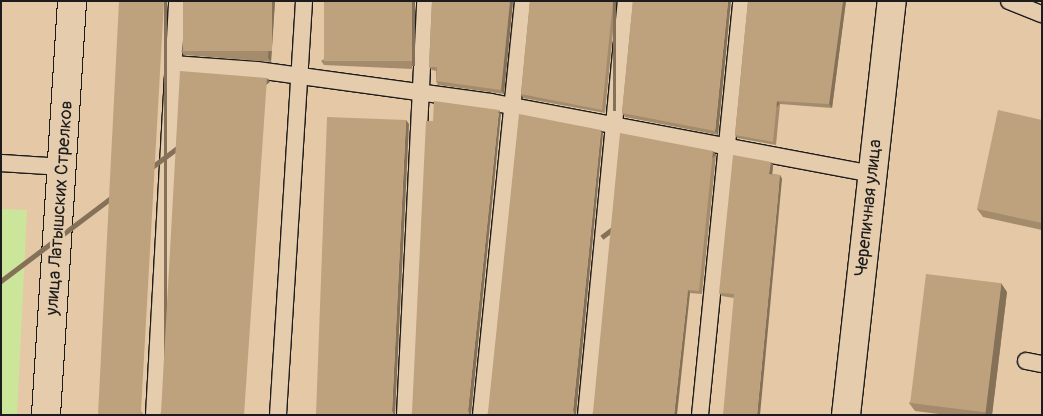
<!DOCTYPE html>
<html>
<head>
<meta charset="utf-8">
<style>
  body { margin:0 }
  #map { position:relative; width:1043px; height:416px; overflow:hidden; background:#e5c9a6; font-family:Pangolin,sans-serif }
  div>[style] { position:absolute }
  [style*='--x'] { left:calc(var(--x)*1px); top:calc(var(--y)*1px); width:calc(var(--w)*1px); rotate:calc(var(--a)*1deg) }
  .green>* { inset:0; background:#cbe59b }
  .roads { filter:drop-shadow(1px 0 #1c1c1c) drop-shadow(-1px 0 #1c1c1c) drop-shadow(0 1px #1c1c1c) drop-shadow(0 -1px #1c1c1c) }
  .service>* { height:16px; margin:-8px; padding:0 8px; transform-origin:8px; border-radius:8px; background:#e5ccad }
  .minor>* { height:28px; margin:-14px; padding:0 14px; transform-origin:14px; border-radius:14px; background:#e5ccad }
  .tertiary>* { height:28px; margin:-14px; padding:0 14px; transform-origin:14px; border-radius:14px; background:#e5ccad }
  .wall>* { inset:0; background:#a38b6c }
  .shaded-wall>* { inset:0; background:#857158; transform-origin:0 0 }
  .building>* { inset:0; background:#bea27e; transform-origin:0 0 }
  span { translate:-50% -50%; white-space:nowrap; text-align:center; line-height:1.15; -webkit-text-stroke:5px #e5ccad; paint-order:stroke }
  .street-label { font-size:18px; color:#1c1c1c }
  .frame { position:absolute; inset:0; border:2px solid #1c1c1c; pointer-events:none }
</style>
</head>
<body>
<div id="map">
  <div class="green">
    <div style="clip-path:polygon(1px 209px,27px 210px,17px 415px,1px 415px)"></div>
  </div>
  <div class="roads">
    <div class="service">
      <div style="--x:1009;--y:1;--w:35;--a:22"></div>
      <div style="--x:173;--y:64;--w:84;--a:4.1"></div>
      <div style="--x:257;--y:70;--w:236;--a:7.8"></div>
      <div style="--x:491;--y:102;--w:389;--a:10.7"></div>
      <div style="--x:1;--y:163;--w:62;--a:3.7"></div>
      <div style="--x:1026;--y:361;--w:16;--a:11"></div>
      <div style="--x:154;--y:415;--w:415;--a:-86.8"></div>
      <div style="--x:278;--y:415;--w:415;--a:-86.4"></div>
      <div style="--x:405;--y:415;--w:414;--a:-87.2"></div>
      <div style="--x:481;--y:415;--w:416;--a:-84.2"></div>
      <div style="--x:586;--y:415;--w:416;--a:-84.5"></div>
      <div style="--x:700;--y:415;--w:416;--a:-84.3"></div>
    </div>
    <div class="minor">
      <div style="--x:846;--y:415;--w:417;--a:-83.7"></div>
    </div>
    <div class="tertiary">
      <div style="--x:46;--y:415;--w:415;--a:-86.4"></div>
    </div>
  </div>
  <div class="wall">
    <div style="clip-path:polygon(275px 1px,271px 62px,184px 55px,181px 51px)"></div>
    <div style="clip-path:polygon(415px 1px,412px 69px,324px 65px,321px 61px)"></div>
    <div style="clip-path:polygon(432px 1px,513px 1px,504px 94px,438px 85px,436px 81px,436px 71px,432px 70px,429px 67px)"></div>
    <div style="clip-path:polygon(530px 1px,616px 1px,605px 113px,523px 98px,521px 94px)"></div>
    <div style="clip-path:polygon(633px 1px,718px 135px,625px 117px,622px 113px)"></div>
    <div style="clip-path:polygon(748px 1px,846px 1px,832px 108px,780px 104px,776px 145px,737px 138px,735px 135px)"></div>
    <div style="clip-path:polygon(1042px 120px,1042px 230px,983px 217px,977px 209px)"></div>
    <div style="clip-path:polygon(713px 151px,716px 155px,702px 294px,690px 293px,593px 412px)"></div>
    <div style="clip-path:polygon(771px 162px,773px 165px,772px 174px,780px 175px,782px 179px,734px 298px,722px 296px,719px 293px)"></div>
    <div style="clip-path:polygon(1007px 292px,992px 415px,947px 415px,915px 411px,909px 403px)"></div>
  </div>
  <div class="shaded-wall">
    <div style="left:164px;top:1px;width:3px;height:411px"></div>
    <div style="clip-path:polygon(272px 1px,275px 1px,271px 62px,268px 58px)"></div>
    <div style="left:412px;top:1px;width:3px;height:65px"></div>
    <div style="clip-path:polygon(510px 1px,513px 1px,504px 94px,501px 90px)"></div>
    <div style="left:613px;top:1px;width:3px;height:110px"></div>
    <div style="clip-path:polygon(728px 1px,731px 1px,718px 135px,715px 131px)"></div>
    <div style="clip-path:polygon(843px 1px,846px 1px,832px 108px,829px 104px)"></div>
    <div style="left:267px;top:78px;width:5px;height:338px;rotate:53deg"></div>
    <div style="left:777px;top:101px;width:4px;height:41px;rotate:45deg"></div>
    <div style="clip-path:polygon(499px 110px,501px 114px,471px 415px,469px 415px,468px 410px)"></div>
    <div style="clip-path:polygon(406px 120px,409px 124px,395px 415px,394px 415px,392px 411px)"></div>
    <div style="clip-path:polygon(601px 130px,603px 133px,576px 415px,574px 415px,573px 410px)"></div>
    <div style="left:713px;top:151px;width:5px;height:141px;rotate:53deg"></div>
    <div style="clip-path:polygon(771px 162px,773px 165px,772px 178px,769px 174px)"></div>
    <div style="clip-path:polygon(780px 175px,782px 179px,760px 415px,757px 415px)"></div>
    <div style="clip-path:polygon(1001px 283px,1007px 292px,992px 415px,987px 415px,985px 412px)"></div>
    <div style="clip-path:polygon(688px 290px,690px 293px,677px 415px,674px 415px)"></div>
  </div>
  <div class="building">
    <div style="clip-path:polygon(119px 1px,164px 1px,141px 411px,144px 415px,98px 415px)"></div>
    <div style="left:183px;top:1px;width:89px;height:50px"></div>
    <div style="left:324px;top:1px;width:88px;height:60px"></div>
    <div style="clip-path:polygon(432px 1px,510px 1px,501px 90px,436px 81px,437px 67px,429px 67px)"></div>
    <div style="clip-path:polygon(530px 1px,613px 1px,602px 110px,521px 94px)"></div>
    <div style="clip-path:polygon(633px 1px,728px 1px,715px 131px,622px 113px)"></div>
    <div style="clip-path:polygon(748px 1px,843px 1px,829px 104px,777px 101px,773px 142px,735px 135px)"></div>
    <div style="clip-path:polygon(180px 71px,267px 78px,244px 415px,160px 415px,161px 412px)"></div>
    <div style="clip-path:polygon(434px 101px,499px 110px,468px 410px,469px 415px,411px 415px,412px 412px,426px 121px,433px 121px)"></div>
    <div style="clip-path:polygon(998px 110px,1042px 120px,1042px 223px,977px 209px)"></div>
    <div style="clip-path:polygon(519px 114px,601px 130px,573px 410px,574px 415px,487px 415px,488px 412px)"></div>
    <div style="clip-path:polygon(327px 117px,406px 120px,392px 411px,394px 415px,316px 415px)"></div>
    <div style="clip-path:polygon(620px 133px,713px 151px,699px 291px,688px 290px,674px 415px,592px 415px,593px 412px)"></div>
    <div style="clip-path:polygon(733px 155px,771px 162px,769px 174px,780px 175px,757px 415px,723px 415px,734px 294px,719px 293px)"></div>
    <div style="left:926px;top:274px;width:76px;height:130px;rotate:7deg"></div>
  </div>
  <div class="street-label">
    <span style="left:60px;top:208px;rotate:-86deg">улица Латышских Стрелков</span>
    <span style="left:869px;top:208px;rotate:-84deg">Черепичная улица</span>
  </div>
  <div class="frame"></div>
</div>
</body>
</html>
